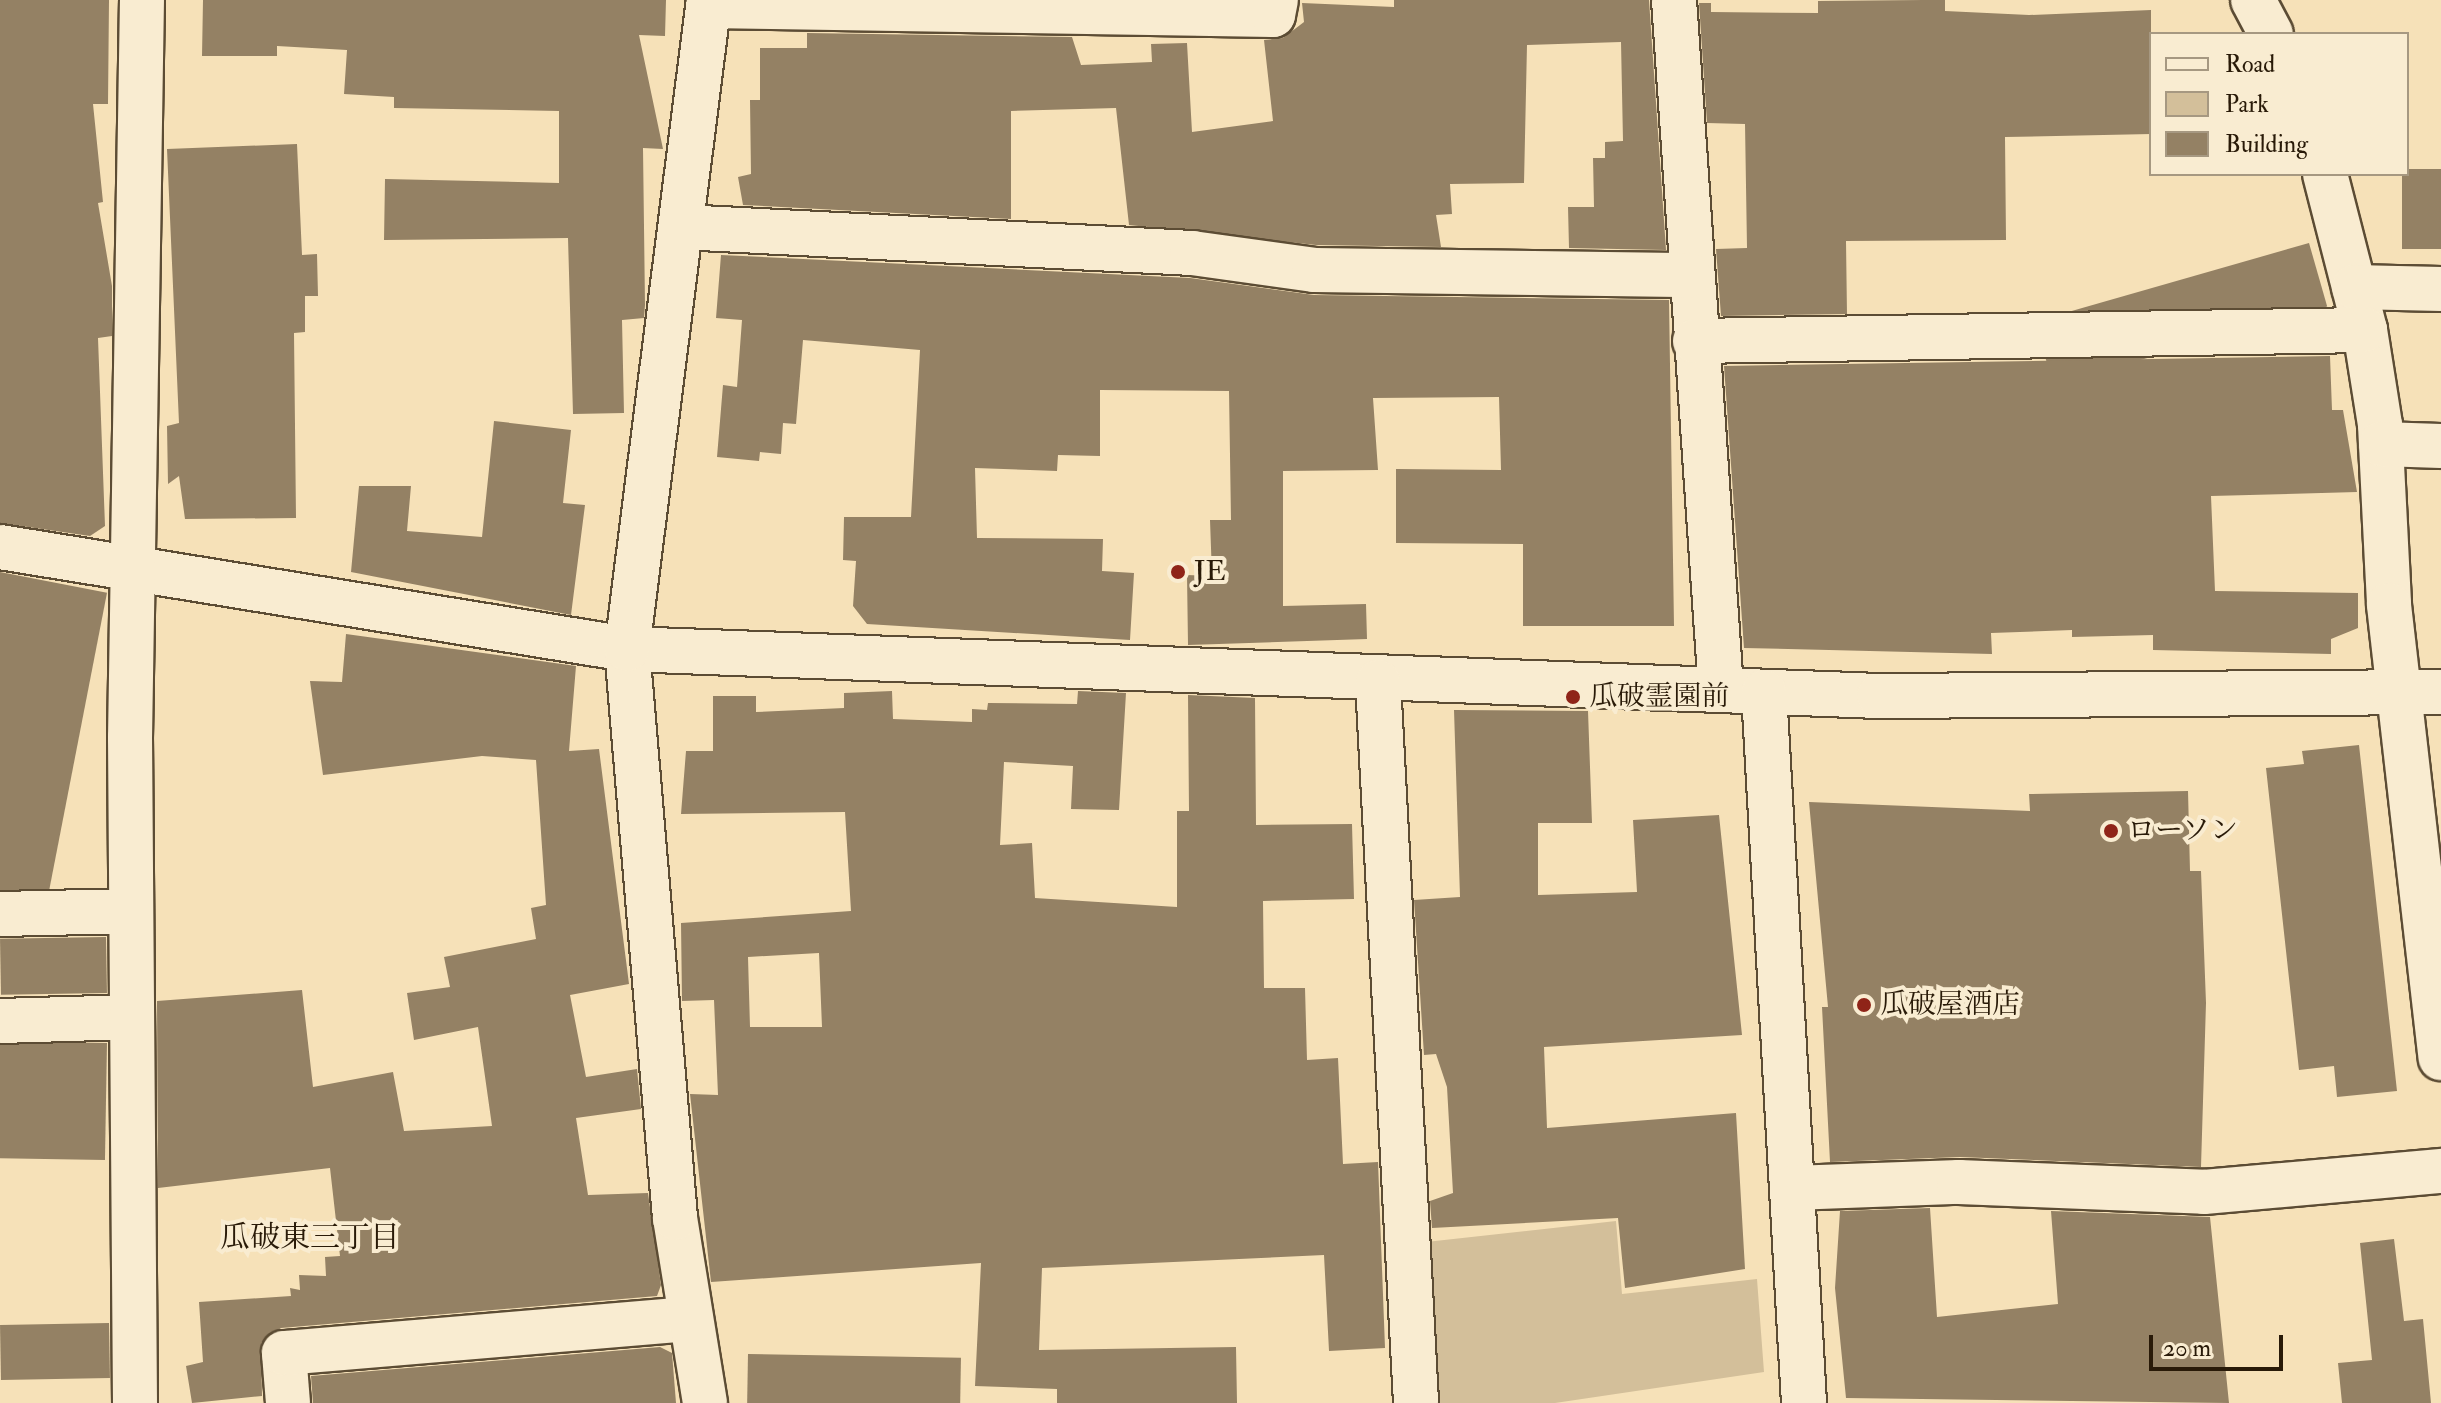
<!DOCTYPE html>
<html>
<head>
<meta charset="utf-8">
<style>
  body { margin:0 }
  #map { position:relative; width:2441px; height:1403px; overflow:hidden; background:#f6e1b8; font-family:"IM FELL Double Pica","Noto Serif JP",serif }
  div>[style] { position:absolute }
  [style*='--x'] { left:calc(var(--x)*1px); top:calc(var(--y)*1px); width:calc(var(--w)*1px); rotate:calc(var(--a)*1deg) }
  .green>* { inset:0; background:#d3bf9a }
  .building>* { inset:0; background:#948164; transform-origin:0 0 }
  .roads { filter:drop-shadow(2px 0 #5c4c34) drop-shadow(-2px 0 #5c4c34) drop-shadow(0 2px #5c4c34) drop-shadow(0 -2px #5c4c34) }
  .minor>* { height:44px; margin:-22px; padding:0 22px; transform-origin:22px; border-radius:22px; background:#f9ecd1 }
  .dots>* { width:22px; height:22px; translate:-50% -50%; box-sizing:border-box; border:4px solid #f9ecd1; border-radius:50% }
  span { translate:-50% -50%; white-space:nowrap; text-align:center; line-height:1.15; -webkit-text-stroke:8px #f9ecd1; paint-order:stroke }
  .poi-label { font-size:28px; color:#291a08 }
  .left { translate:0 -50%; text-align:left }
  .neighbourhood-label { font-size:30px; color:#291a08 }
  .legend { position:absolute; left:2149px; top:32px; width:260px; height:144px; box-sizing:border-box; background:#f9ecd1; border:2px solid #a69881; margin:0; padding:10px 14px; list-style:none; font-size:24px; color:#291a08 }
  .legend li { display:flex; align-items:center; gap:16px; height:40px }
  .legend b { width:40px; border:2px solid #a69881 }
  .scale { position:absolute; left:2149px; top:1335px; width:134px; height:36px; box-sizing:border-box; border:4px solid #291a08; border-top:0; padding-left:10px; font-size:24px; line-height:28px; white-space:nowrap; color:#291a08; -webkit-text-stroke:6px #f9ecd1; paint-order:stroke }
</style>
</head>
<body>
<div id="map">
  <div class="green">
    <div style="clip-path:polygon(1616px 1221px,1622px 1294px,1757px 1279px,1764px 1372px,1555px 1403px,1433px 1403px,1426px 1242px)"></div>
  </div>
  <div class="building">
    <div style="clip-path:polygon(0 0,109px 0,108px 104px,93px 104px,103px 202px,98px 203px,112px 286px,112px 336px,98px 338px,105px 526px,90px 536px,0 523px)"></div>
    <div style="clip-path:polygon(203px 0,666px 0,665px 36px,639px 35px,663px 149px,643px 148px,645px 305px,644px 318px,622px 320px,624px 413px,573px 414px,568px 238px,384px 240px,385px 179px,559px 183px,559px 111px,394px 108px,394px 97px,344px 94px,347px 50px,277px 46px,277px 56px,202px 56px)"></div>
    <div style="clip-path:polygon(1394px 0,1649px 0,1666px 250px,1569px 248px,1568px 207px,1594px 207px,1593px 158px,1605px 158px,1605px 142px,1623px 141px,1621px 42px,1527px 45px,1524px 183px,1450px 184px,1452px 214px,1436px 215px,1441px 247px,1316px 245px,1129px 225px,1116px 108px,1011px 111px,1011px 219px,743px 205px,738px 177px,751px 174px,750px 100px,760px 100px,760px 48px,807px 48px,807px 33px,1072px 37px,1081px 65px,1152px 62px,1151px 44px,1187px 43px,1192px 132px,1273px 121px,1264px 40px,1283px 38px,1304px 22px,1302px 3px,1394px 7px)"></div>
    <div style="clip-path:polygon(1923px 0,1945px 0,1945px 11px,2029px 15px,2151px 10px,2151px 134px,2005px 137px,2006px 240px,1846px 241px,1847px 314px,1721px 316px,1716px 249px,1747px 248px,1745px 124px,1707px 123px,1699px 3px,1711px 3px,1711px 12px,1818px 13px,1818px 1px)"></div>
    <div style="clip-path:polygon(297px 144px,302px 255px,317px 254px,318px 296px,305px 296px,305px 332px,294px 333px,296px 518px,185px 519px,179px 476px,168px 484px,167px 426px,179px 423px,167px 149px)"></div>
    <div style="left:2441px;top:169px;width:80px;height:39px;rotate:90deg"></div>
    <div style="left:2309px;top:243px;width:66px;height:285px;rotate:74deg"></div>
    <div style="clip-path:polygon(721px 255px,1190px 278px,1314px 295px,1669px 300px,1674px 626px,1523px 626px,1523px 544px,1396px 543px,1396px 469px,1501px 470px,1499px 397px,1373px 398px,1378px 470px,1283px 471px,1283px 606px,1366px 604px,1367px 639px,1188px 645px,1187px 575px,1212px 576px,1210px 520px,1231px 520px,1229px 391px,1100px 390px,1100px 456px,1058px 455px,1057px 471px,975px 468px,977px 538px,1103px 539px,1102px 571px,1134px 573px,1130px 640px,867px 624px,853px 606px,856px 561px,843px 560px,844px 517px,911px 517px,920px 350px,803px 340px,796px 424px,783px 423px,781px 454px,760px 452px,759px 461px,717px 457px,723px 385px,737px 387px,742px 320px,716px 318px)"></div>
    <div style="clip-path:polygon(2330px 356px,2332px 410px,2343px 410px,2357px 492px,2211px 496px,2215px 591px,2358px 593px,2358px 628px,2331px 639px,2331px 654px,2153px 650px,2153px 635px,2072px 637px,2072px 630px,1991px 633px,1992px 654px,1744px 648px,1724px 366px)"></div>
    <div style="clip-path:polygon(494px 421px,571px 430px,563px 503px,585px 505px,571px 615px,351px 572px,359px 486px,411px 486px,407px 531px,482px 537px)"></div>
    <div style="left:0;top:572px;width:109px;height:317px;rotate:11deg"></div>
    <div style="clip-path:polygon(346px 634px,576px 666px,569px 751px,599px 749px,629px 984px,570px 995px,586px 1077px,637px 1069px,641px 1109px,576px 1118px,588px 1195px,648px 1193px,661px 1285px,657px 1296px,281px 1328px,261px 1343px,262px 1396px,192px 1403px,186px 1366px,203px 1362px,199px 1302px,291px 1296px,290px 1288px,300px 1290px,299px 1275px,326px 1276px,325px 1257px,340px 1256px,330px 1168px,158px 1188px,157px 1001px,302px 990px,313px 1087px,393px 1072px,404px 1131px,492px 1126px,478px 1027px,414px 1040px,407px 993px,450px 987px,444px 957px,536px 939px,531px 908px,546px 905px,536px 760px,482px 756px,323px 775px,310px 681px,342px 682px)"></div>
    <div style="clip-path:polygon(evenodd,892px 691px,893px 719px,972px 722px,972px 709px,987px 710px,988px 703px,1077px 704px,1078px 691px,1126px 693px,1119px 810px,1071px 809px,1073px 766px,1004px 762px,1000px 845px,1032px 843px,1035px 898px,1177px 907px,1177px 811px,1189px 811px,1188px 695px,1255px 698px,1256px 825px,1352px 824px,1354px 899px,1263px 901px,1264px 988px,1305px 988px,1307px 1060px,1338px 1058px,1343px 1164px,1378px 1162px,1385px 1348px,1329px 1351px,1324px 1255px,1042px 1268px,1039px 1350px,1236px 1347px,1237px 1403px,1057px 1403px,1057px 1389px,975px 1386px,981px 1263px,711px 1282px,690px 1094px,718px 1095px,714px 1000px,682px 1001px,681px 923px,851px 911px,845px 812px,681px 814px,686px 751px,713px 751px,713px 696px,756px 696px,756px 712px,844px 708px,844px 693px,892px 691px,819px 953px,822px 1027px,750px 1027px,748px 957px,819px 953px)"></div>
    <div style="clip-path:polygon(1454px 710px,1588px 711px,1592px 823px,1538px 823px,1538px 895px,1637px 892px,1633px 820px,1719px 815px,1742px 1035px,1544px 1047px,1547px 1128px,1736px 1113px,1745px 1269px,1625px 1288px,1618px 1218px,1432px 1228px,1430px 1201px,1453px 1193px,1447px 1087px,1436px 1054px,1424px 1055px,1414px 900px,1460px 897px)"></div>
    <div style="clip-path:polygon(2359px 745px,2397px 1091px,2337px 1097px,2334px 1066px,2299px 1070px,2266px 768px,2304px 764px,2302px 751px)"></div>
    <div style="clip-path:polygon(2188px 791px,2190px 871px,2201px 871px,2206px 1003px,2201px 1167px,1960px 1157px,1830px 1162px,1822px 1007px,1828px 1007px,1809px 802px,2030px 811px,2029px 794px)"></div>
    <div style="left:106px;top:937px;width:56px;height:106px;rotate:89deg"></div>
    <div style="left:107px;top:1043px;width:117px;height:107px;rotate:91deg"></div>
    <div style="clip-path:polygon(1930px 1208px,1937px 1317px,2058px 1304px,2051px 1211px,2210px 1217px,2229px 1403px,1846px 1398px,1835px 1288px,1840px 1211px)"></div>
    <div style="clip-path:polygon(2394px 1239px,2404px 1321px,2423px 1319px,2431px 1403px,2342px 1403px,2338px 1363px,2372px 1360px,2360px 1243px)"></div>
    <div style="left:109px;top:1323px;width:55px;height:109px;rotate:89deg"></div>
    <div style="clip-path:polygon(660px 1347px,672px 1353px,676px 1403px,313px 1403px,311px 1376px)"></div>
    <div style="left:748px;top:1354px;width:213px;height:49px;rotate:1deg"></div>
  </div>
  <div class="roads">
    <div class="minor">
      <div style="--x:1674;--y:0;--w:691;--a:86.1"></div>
      <div style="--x:2253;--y:0;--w:38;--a:62"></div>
      <div style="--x:708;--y:6;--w:565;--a:0.91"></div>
      <div style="--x:1273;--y:15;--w:15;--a:-79"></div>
      <div style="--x:2325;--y:174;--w:161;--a:75.6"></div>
      <div style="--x:2365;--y:330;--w:96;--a:81"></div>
      <div style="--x:2380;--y:425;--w:180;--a:87.1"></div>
      <div style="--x:2389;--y:605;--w:456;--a:83.5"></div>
      <div style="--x:681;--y:227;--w:512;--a:2.91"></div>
      <div style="--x:1192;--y:253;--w:123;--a:7.9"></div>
      <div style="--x:1314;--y:270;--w:375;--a:0.8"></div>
      <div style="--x:2354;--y:287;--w:87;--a:1.3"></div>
      <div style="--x:1695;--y:341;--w:670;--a:-0.94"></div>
      <div style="--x:2381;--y:444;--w:60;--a:1.9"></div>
      <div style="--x:0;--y:547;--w:635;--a:9.24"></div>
      <div style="--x:627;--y:649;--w:1253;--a:2.15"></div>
      <div style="--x:1879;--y:696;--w:562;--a:-0.41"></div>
      <div style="--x:1378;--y:682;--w:722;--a:86.98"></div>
      <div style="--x:1764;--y:692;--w:712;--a:86.78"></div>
      <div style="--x:0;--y:914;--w:131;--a:-1.3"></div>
      <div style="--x:0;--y:1021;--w:132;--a:-1.7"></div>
      <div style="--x:1792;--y:1188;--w:167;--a:-2.1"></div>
      <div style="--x:1959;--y:1182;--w:245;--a:2.3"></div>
      <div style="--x:2204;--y:1192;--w:238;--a:-5.1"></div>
      <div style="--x:135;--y:1403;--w:665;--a:-90.43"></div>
      <div style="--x:130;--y:738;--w:738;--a:-89.07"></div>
      <div style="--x:288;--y:1403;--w:50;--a:-94.6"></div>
      <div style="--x:284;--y:1353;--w:408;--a:-4.8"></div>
      <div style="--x:705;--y:1403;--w:187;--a:-99.2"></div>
      <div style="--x:675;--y:1218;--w:571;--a:-94.82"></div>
      <div style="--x:627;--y:649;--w:654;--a:-82.8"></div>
    </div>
  </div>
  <div class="dots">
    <div style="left:1178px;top:572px;background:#8f2418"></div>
    <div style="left:1573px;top:697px;background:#8f2418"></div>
    <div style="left:2111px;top:831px;background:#8f2418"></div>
    <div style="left:1864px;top:1005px;background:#8f2418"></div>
  </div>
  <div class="poi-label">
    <span class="left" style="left:1194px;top:572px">JE</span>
    <span class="left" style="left:1589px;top:697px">瓜破霊園前</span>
    <span class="left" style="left:2127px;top:831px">ローソン</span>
    <span class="left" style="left:1880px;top:1005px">瓜破屋酒店</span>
  </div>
  <div class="neighbourhood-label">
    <span style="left:310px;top:1238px">瓜破東三丁目</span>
  </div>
  <ul class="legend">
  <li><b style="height:10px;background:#f9ecd1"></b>Road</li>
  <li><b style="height:22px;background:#d3bf9a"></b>Park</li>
  <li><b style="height:22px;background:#948164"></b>Building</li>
  </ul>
  <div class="scale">20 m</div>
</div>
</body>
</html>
